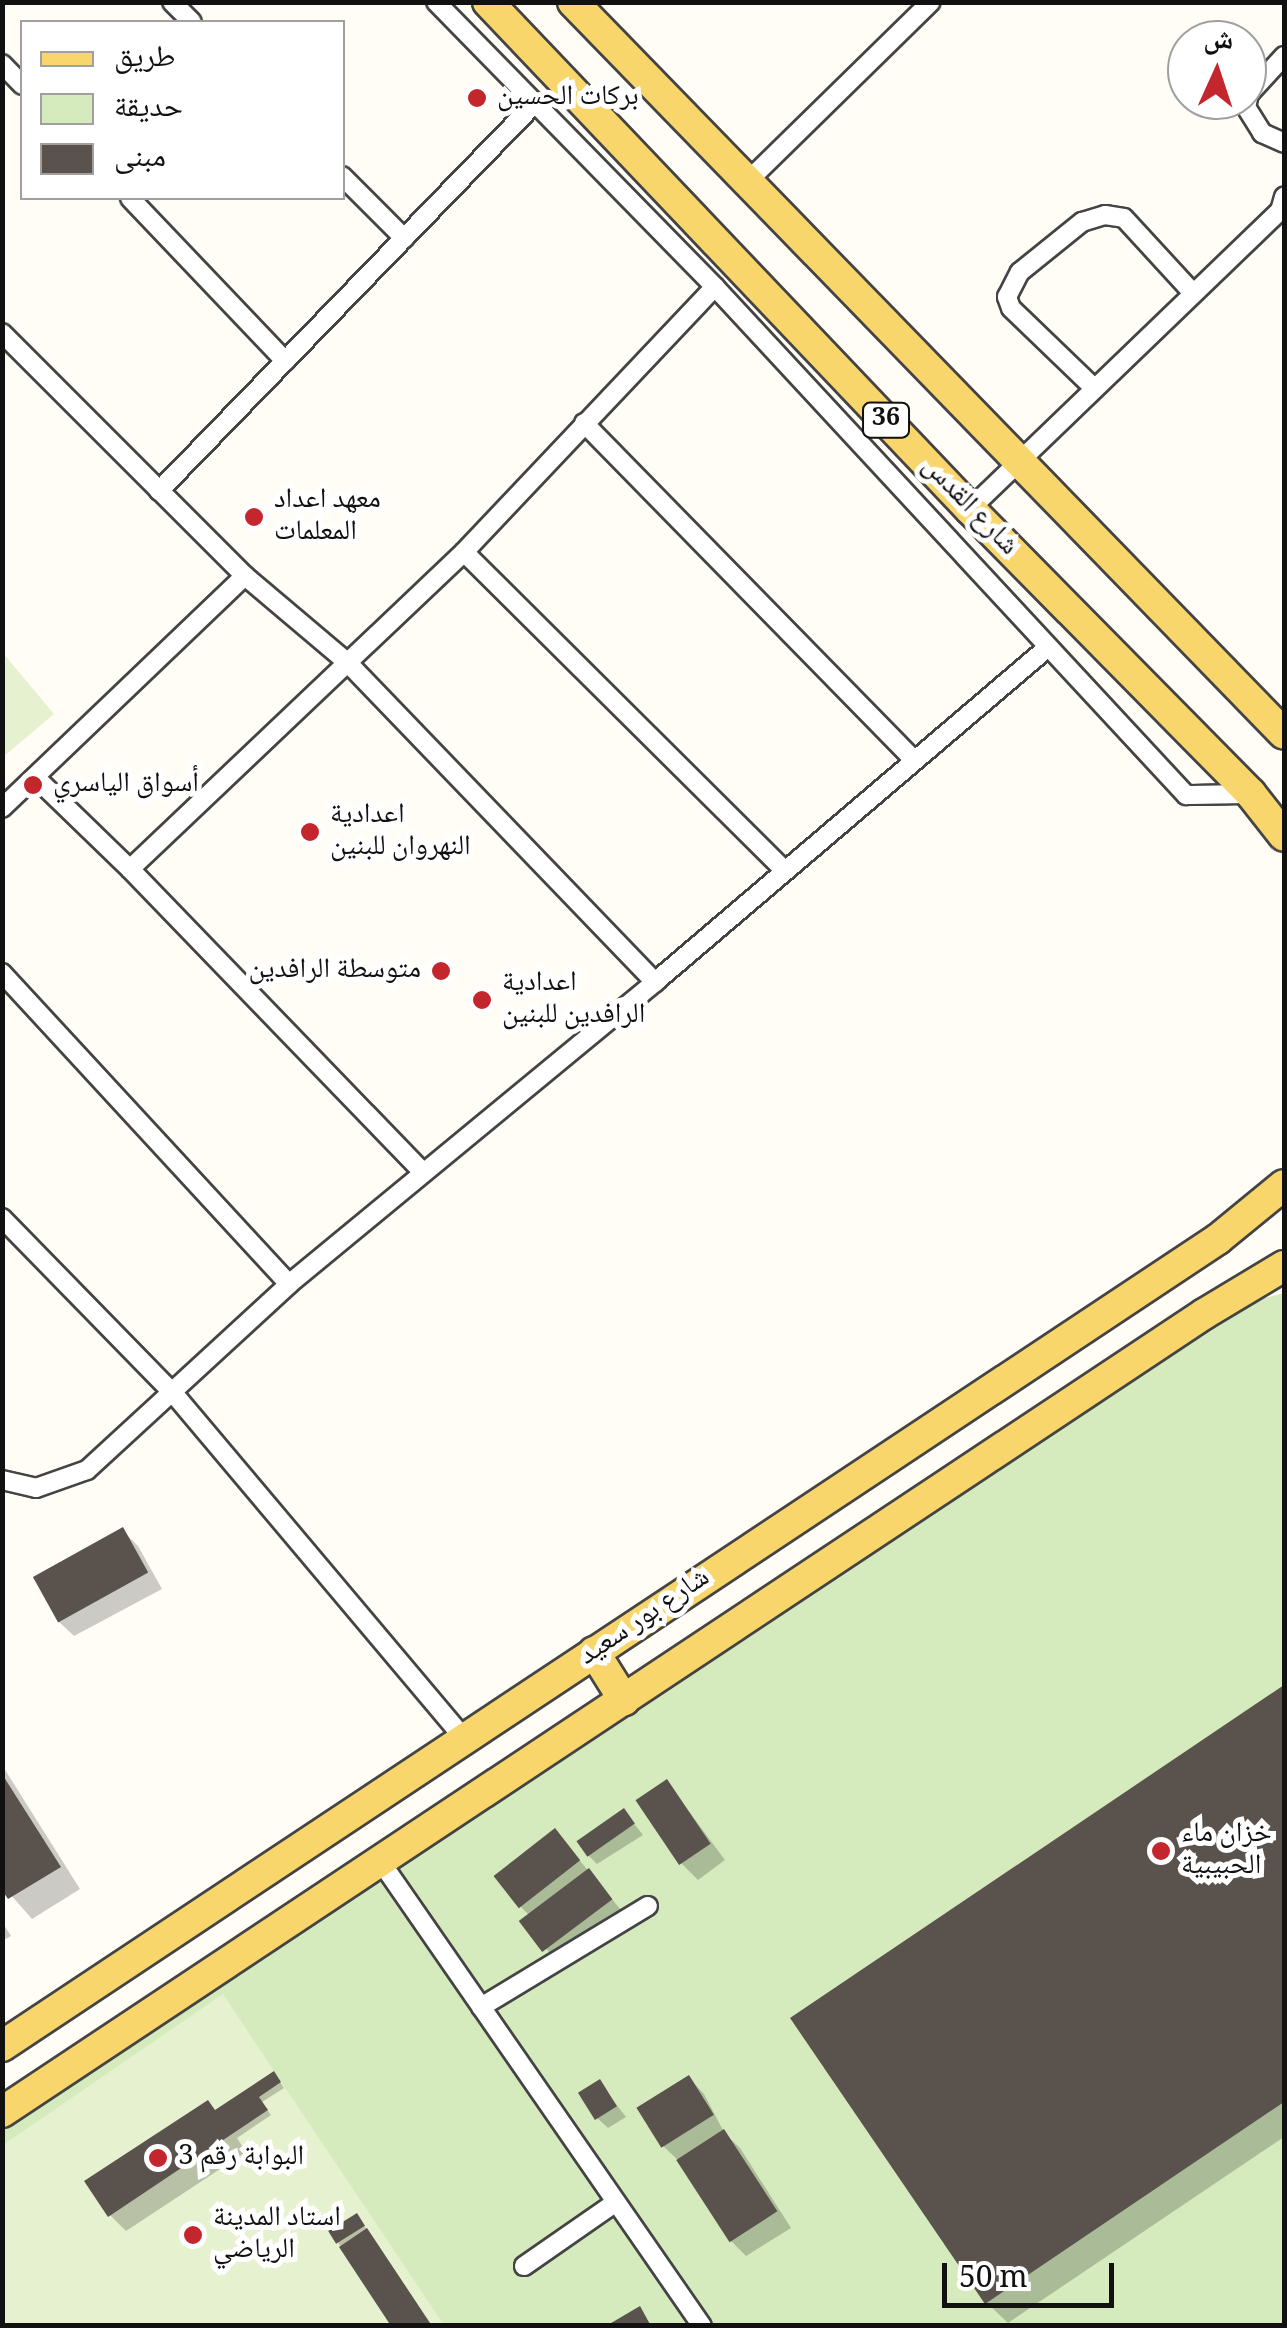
<!DOCTYPE html>
<html>
<head>
<meta charset="utf-8">
<style>
  body { margin:0 }
  #map { position:relative; width:1287px; height:2328px; overflow:hidden; background:#fffdf5; font-family:Georgia,"Noto Naskh Arabic",serif }
  div>[style] { position:absolute }
  [style*='--x'] { left:calc(var(--x)*1px); top:calc(var(--y)*1px); width:calc(var(--w)*1px); rotate:calc(var(--a)*1deg) }
  .green>* { inset:0; background:#d5ebbd }
  .pitch>* { inset:0; background:#e6f2cf }
  .shadow>* { inset:0; background:#0003 }
  .building>* { inset:0; background:#5a524d; transform-origin:0 0 }
  .roads { filter:drop-shadow(2px 0 #444) drop-shadow(-2px 0 #444) drop-shadow(0 2px #444) drop-shadow(0 -2px #444) }
  .street>* { height:18px; margin:-9px; padding:0 9px; transform-origin:9px; border-radius:9px; background:#fff }
  .primary>* { height:30px; margin:-15px; padding:0 15px; transform-origin:15px; border-radius:15px; background:#f9d66b }
  .dots>* { width:28px; height:28px; translate:-50% -50%; box-sizing:border-box; border:5px solid #fff; border-radius:50% }
  span { translate:-50% -50%; white-space:nowrap; text-align:center; line-height:1.15; -webkit-text-stroke:10px #fff; paint-order:stroke }
  .shield-label span { padding:2px 8px; background:#fff; border:2px solid; border-radius:8px; -webkit-text-stroke-width:0 }
  .shield-label { font-size:25px; color:#111; font-weight:700 }
  .poi-label { font-size:28px; color:#111 }
  .left { translate:0 -50%; text-align:left }
  .right { translate:-100% -50%; text-align:right }
  .street-label { font-size:28px; color:#111 }
  .frame { position:absolute; inset:0; border:5px solid #111; pointer-events:none }
  .legend { position:absolute; left:20px; top:20px; width:325px; height:180px; box-sizing:border-box; background:#fff; border:2px solid #a0a0a0; margin:0; padding:12px 18px; list-style:none; font-size:30px; color:#111 }
  .legend li { display:flex; align-items:center; gap:20px; height:50px }
  .legend b { width:50px; border:2px solid #a0a0a0 }
  .north { position:absolute; left:1167px; top:20px; width:100px; height:100px; box-sizing:border-box; background:#fff; border:2px solid #a0a0a0; border-radius:50%; rotate:3deg; font-size:28px; font-weight:700; line-height:40px; text-align:center; color:#111 }
  .north::after { content:''; display:block; margin:auto; width:35px; height:45px; background:#c4262e; clip-path:polygon(50% 0,100% 100%,50% 72%,0 100%) }
  .scale { position:absolute; left:942px; top:2263px; width:172px; height:45px; box-sizing:border-box; border:5px solid #111; border-top:0; padding-left:12px; font-size:30px; line-height:35px; white-space:nowrap; color:#111; -webkit-text-stroke:8px #fff; paint-order:stroke }
</style>
</head>
<body>
<div id="map">
  <div class="green">
    <div style="clip-path:polygon(1284px 1293px,1284px 2325px,3px 2326px,3px 2112px,1204px 1314px)"></div>
  </div>
  <div class="pitch">
    <div style="clip-path:polygon(3px 653px,54px 714px,3px 757px,2px 757px)"></div>
    <div style="clip-path:polygon(223px 1994px,274px 2071px,444px 2325px,3px 2326px,3px 2145px)"></div>
  </div>
  <div class="shadow">
    <div style="clip-path:polygon(122px 1530px,138px 1546px,162px 1589px,74px 1636px,58px 1621px)"></div>
    <div style="clip-path:polygon(1284px 1688px,1284px 2137px,1008px 2323px,986px 2302px,793px 2018px)"></div>
    <div style="clip-path:polygon(2px 1765px,80px 1889px,32px 1919px,2px 1885px)"></div>
    <div style="clip-path:polygon(667px 1782px,725px 1860px,698px 1880px,682px 1864px)"></div>
    <div style="clip-path:polygon(624px 1811px,643px 1835px,597px 1864px,587px 1854px)"></div>
    <div style="clip-path:polygon(555px 1831px,626px 1916px,560px 1965px,522px 1920px,529px 1915px,520px 1906px)"></div>
    <div style="clip-path:polygon(2px 1922px,11px 1936px,2px 1941px)"></div>
    <div style="clip-path:polygon(689px 2078px,704px 2094px,725px 2134px,740px 2148px,791px 2228px,746px 2256px,730px 2240px,680px 2162px,663px 2146px)"></div>
    <div style="clip-path:polygon(278px 2079px,284px 2088px,262px 2102px,271px 2115px,237px 2138px,246px 2152px,126px 2231px,110px 2215px,217px 2112px)"></div>
    <div style="clip-path:polygon(599px 2082px,626px 2117px,608px 2128px,597px 2118px)"></div>
    <div style="clip-path:polygon(361px 2221px,368px 2231px,394px 2326px,332px 2234px)"></div>
  </div>
  <div class="building">
    <div style="left:123px;top:1527px;width:52px;height:103px;rotate:61deg"></div>
    <div style="clip-path:polygon(1284px 1685px,1284px 2102px,985px 2304px,790px 2018px)"></div>
    <div style="clip-path:polygon(2px 1774px,61px 1867px,8px 1899px,2px 1890px)"></div>
    <div style="left:667px;top:1779px;width:78px;height:38px;rotate:56deg"></div>
    <div style="left:624px;top:1808px;width:19px;height:58px;rotate:55deg"></div>
    <div style="left:555px;top:1828px;width:41px;height:78px;rotate:52deg"></div>
    <div style="left:589px;top:1868px;width:39px;height:88px;rotate:53deg"></div>
    <div style="clip-path:polygon(274px 2071px,281px 2082px,259px 2097px,268px 2110px,108px 2217px,84px 2181px,208px 2100px,215px 2110px)"></div>
    <div style="left:689px;top:2075px;width:47px;height:62px;rotate:58deg"></div>
    <div style="left:600px;top:2079px;width:32px;height:26px;rotate:58deg"></div>
    <div style="left:724px;top:2129px;width:98px;height:57px;rotate:57deg"></div>
    <div style="left:357px;top:2213px;width:15px;height:34px;rotate:58deg"></div>
    <div style="clip-path:polygon(367px 2228px,432px 2326px,391px 2326px,339px 2247px)"></div>
    <div style="clip-path:polygon(640px 2306px,651px 2326px,606px 2326px)"></div>
  </div>
  <div class="roads">
    <div class="street">
      <div style="--x:172;--y:2;--w:28;--a:45"></div>
      <div style="--x:436;--y:2;--w:399;--a:45.6"></div>
      <div style="--x:715;--y:287;--w:693;--a:47.16"></div>
      <div style="--x:1186;--y:795;--w:65;--a:-0.9"></div>
      <div style="--x:1284;--y:56;--w:52;--a:132.6"></div>
      <div style="--x:1249;--y:94;--w:13;--a:103"></div>
      <div style="--x:1246;--y:107;--w:31;--a:58"></div>
      <div style="--x:1262;--y:133;--w:24;--a:24"></div>
      <div style="--x:2;--y:64;--w:29;--a:46"></div>
      <div style="--x:342;--y:176;--w:88;--a:45"></div>
      <div style="--x:747;--y:182;--w:257;--a:-44.4"></div>
      <div style="--x:130;--y:198;--w:225;--a:46.4"></div>
      <div style="--x:2;--y:333;--w:344;--a:45"></div>
      <div style="--x:245;--y:576;--w:135;--a:40.2"></div>
      <div style="--x:348;--y:663;--w:443;--a:46.1"></div>
      <div style="--x:1094;--y:388;--w:115;--a:-136.1"></div>
      <div style="--x:1011;--y:308;--w:12;--a:-110"></div>
      <div style="--x:1007;--y:297;--w:28;--a:-63"></div>
      <div style="--x:1020;--y:272;--w:80;--a:-38.9"></div>
      <div style="--x:1082;--y:222;--w:24;--a:-17"></div>
      <div style="--x:1105;--y:215;--w:19;--a:9"></div>
      <div style="--x:1124;--y:218;--w:102;--a:47.4"></div>
      <div style="--x:584;--y:423;--w:472;--a:45.6"></div>
      <div style="--x:159;--y:491;--w:540;--a:-45.9"></div>
      <div style="--x:970;--y:509;--w:430;--a:-43.9"></div>
      <div style="--x:1280;--y:211;--w:15;--a:-74"></div>
      <div style="--x:464;--y:552;--w:451;--a:44.8"></div>
      <div style="--x:35;--y:777;--w:132;--a:44.1"></div>
      <div style="--x:130;--y:869;--w:421;--a:46"></div>
      <div style="--x:2;--y:808;--w:336;--a:-43.7"></div>
      <div style="--x:130;--y:869;--w:460;--a:-43.5"></div>
      <div style="--x:464;--y:552;--w:365;--a:-46.6"></div>
      <div style="--x:2;--y:973;--w:423;--a:47.3"></div>
      <div style="--x:2;--y:1218;--w:246;--a:45.7"></div>
      <div style="--x:174;--y:1394;--w:451;--a:49.9"></div>
      <div style="--x:2;--y:1480;--w:35;--a:13"></div>
      <div style="--x:36;--y:1488;--w:54;--a:-19.4"></div>
      <div style="--x:87;--y:1470;--w:275;--a:-42.6"></div>
      <div style="--x:289;--y:1284;--w:475;--a:-39.5"></div>
      <div style="--x:655;--y:982;--w:515;--a:-40.43"></div>
      <div style="--x:381;--y:1862;--w:564;--a:55.32"></div>
      <div style="--x:481;--y:2007;--w:195;--a:-31.2"></div>
      <div style="--x:524;--y:2266;--w:112;--a:-34.8"></div>
    </div>
    <div class="primary">
      <div style="--x:488;--y:2;--w:700;--a:46.45"></div>
      <div style="--x:970;--y:509;--w:400;--a:45.4"></div>
      <div style="--x:1251;--y:794;--w:53;--a:51.8"></div>
      <div style="--x:573;--y:2;--w:1020;--a:45.83"></div>
      <div style="--x:594;--y:1652;--w:57;--a:58"></div>
      <div style="--x:2;--y:2046;--w:1459;--a:-33.57"></div>
      <div style="--x:1218;--y:1239;--w:85;--a:-39.3"></div>
      <div style="--x:2;--y:2112;--w:1443;--a:-33.58"></div>
      <div style="--x:1204;--y:1314;--w:93;--a:-31"></div>
    </div>
  </div>
  <div class="dots">
    <div style="left:477px;top:98px;background:#c4262e"></div>
    <div style="left:254px;top:517px;background:#c4262e"></div>
    <div style="left:33px;top:785px;background:#c4262e"></div>
    <div style="left:310px;top:832px;background:#c4262e"></div>
    <div style="left:441px;top:971px;background:#c4262e"></div>
    <div style="left:482px;top:1000px;background:#c4262e"></div>
    <div style="left:1161px;top:1851px;background:#c4262e"></div>
    <div style="left:158px;top:2158px;background:#c4262e"></div>
    <div style="left:193px;top:2235px;background:#c4262e"></div>
  </div>
  <div class="shield-label">
    <span style="left:886px;top:420px">36</span>
  </div>
  <div class="poi-label">
    <span class="left" style="left:497px;top:98px">بركات الحسين</span>
    <span class="left" style="left:274px;top:517px">معهد اعداد<br>المعلمات</span>
    <span class="left" style="left:53px;top:785px">أسواق الياسري</span>
    <span class="left" style="left:330px;top:832px">اعدادية<br>النهروان للبنين</span>
    <span class="right" style="left:421px;top:971px">متوسطة الرافدين</span>
    <span class="left" style="left:502px;top:1000px">اعدادية<br>الرافدين للبنين</span>
    <span class="left" style="left:1181px;top:1851px">خزان ماء<br>الحبيبية</span>
    <span class="left" style="left:178px;top:2158px">البوابة رقم 3</span>
    <span class="left" style="left:213px;top:2235px">استاد المدينة<br>الرياضي</span>
  </div>
  <div class="street-label">
    <span style="left:969px;top:507px;rotate:46deg">شارع القدس</span>
    <span style="left:645px;top:1618px;rotate:-34deg">شارع بور سعيد</span>
  </div>
  <div class="frame"></div>
  <ul class="legend">
  <li><b style="height:12px;background:#f9d66b"></b>طريق</li>
  <li><b style="height:28px;background:#d5ebbd"></b>حديقة</li>
  <li><b style="height:28px;background:#5a524d"></b>مبنى</li>
  </ul>
  <div class="north">ش</div>
  <div class="scale">50 m</div>
</div>
</body>
</html>
